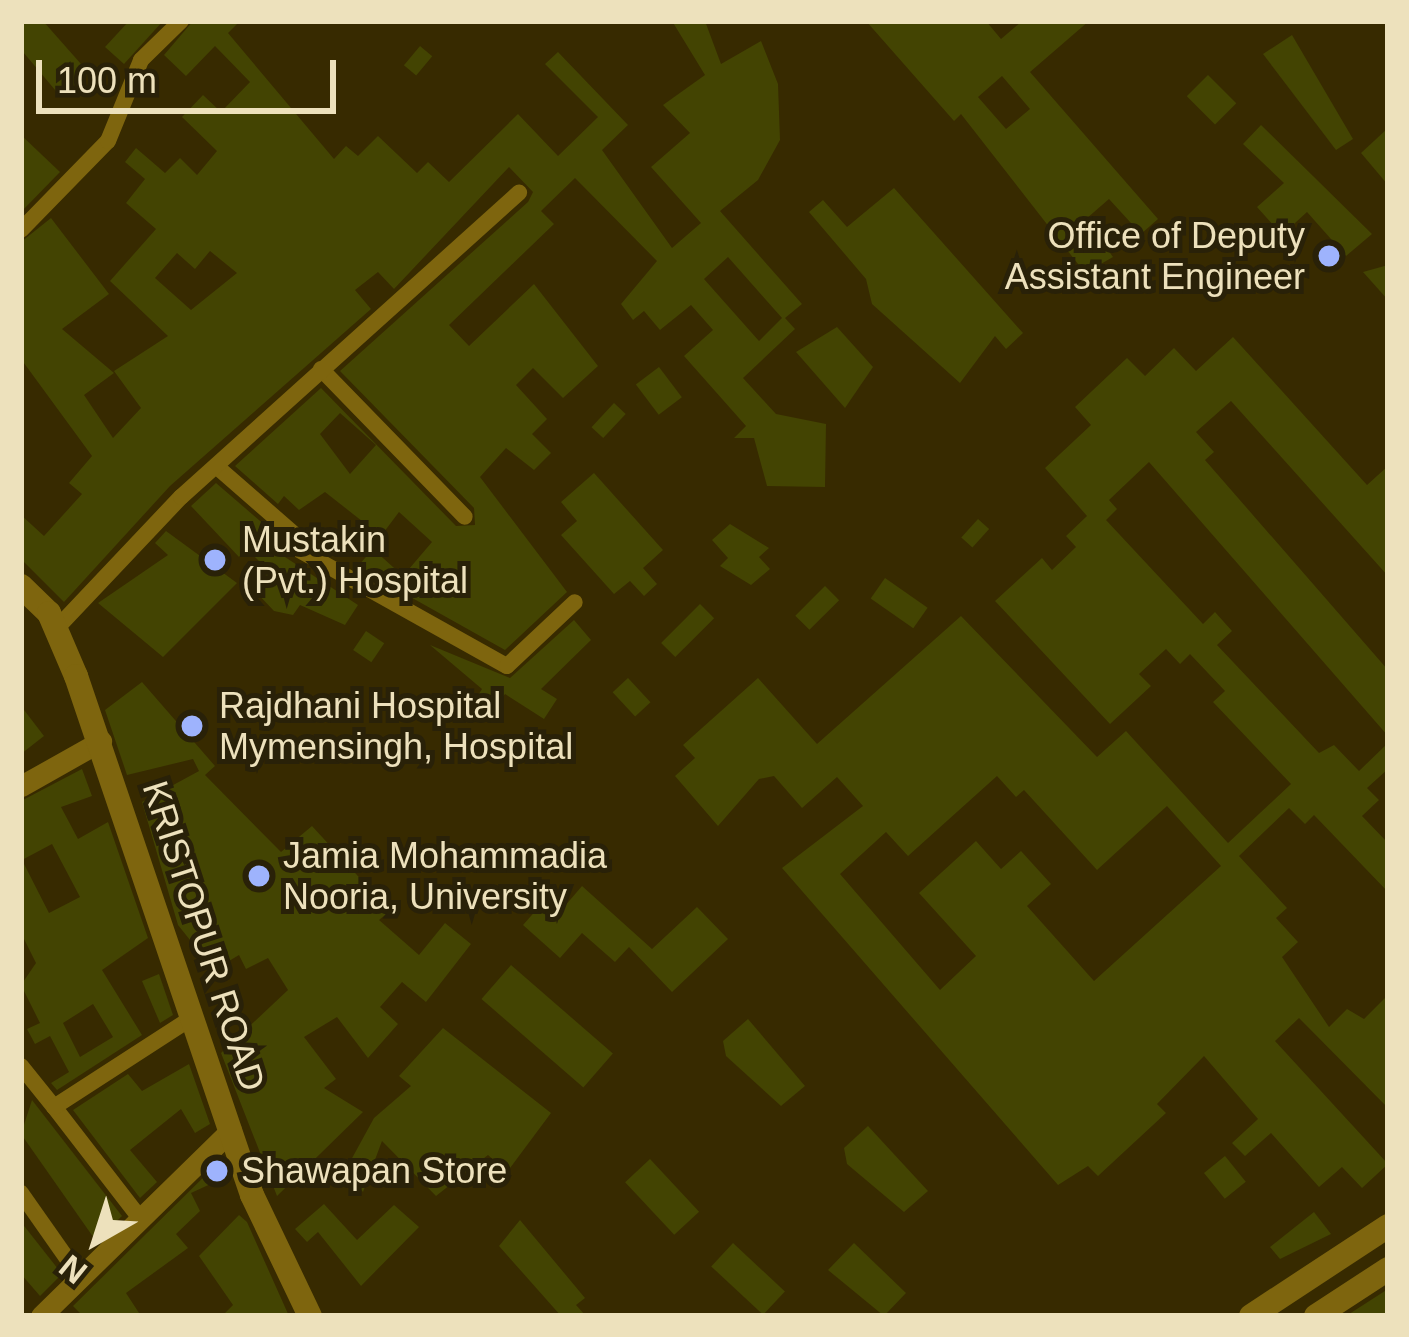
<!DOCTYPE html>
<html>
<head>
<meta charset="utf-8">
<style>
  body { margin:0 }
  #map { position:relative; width:1409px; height:1337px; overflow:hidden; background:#372a00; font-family:Helvetica,sans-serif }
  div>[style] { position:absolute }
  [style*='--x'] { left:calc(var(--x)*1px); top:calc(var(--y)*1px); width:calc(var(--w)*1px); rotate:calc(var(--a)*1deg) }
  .building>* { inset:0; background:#434402; transform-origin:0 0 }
  .minor>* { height:16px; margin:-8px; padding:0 8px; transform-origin:8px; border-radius:8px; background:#7e650e }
  .tertiary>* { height:21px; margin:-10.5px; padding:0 10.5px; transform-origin:10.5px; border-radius:10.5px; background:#7e650e }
  .secondary>* { height:24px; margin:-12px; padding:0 12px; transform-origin:12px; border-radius:12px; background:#7e650e }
  .dots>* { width:33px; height:33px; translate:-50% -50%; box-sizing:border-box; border:6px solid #292108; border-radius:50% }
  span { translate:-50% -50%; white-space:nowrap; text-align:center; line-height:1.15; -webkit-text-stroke:10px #292108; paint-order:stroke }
  .poi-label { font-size:36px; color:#ede1bc }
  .right { translate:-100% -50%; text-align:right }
  .left { translate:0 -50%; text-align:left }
  .street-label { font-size:36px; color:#ede1bc }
  .frame { position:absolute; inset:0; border:24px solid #ede1bc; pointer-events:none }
  .north { position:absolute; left:36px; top:1181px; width:120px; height:120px; -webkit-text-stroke:9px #292108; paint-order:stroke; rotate:219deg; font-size:33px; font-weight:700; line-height:48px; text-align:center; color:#ede1bc }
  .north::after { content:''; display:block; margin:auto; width:42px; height:54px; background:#ede1bc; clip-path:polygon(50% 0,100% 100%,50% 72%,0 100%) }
  .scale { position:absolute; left:36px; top:60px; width:300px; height:54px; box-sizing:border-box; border:6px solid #ede1bc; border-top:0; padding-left:15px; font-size:36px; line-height:42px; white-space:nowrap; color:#ede1bc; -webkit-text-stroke:9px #292108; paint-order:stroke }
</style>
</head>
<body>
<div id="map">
  <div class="building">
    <div style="clip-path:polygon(21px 21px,43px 21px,89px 73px,61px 97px,23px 52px)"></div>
    <div style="clip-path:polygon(129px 21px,163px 21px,124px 64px,105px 47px)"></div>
    <div style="clip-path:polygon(evenodd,193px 21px,240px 21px,228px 33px,334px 159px,346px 146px,358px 156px,378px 136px,417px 173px,428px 162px,449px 182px,518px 114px,558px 156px,598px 117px,545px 64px,558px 52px,628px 125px,602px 150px,672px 248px,701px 223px,651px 167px,690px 133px,663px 105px,705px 75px,672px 21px,705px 21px,721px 64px,761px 41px,778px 84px,780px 140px,758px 180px,720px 211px,802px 304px,785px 318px,795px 329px,743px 378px,776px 414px,826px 424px,825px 487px,767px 486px,754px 438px,734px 438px,746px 426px,684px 356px,713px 330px,691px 305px,660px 330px,644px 311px,633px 320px,621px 304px,657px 261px,575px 178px,541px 211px,554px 224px,449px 325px,469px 346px,534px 284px,598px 366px,563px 398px,533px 368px,516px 385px,547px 419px,532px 434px,551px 453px,534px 470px,506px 448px,480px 477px,567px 592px,505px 650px,357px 567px,373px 549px,403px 576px,432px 542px,399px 512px,381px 536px,325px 492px,299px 510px,284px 496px,278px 504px,235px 466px,321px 388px,456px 526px,475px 525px,474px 508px,340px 371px,528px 202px,533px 192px,509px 167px,394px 289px,378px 272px,355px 290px,371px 309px,170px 486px,64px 602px,21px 559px,21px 515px,44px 536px,82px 494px,69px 483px,92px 456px,21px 359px,21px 242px,51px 218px,109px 294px,62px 329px,114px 373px,84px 395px,113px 438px,141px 408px,114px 371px,168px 336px,110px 281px,156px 229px,126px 203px,145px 179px,125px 162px,136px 148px,165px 173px,180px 158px,197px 175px,217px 151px,182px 117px,203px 95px,221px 112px,250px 82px,215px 46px,186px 76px,164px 55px,193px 21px,210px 251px,237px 273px,191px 310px,155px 278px,177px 253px,195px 269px,210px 251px,193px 21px,728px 257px,782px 318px,759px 341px,704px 279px,728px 257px,193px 21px,340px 413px,376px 445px,350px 474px,320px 434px,340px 413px)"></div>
    <div style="clip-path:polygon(evenodd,866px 21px,986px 21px,1001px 39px,1022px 21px,1089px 21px,1030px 72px,1158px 219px,1141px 234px,1109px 199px,1086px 219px,1113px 257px,1085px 273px,961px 114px,954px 121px,866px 21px,1002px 76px,1030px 109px,1006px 129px,978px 97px,1002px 76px)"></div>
    <div style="clip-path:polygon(1292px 35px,1353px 139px,1336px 150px,1263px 54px)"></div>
    <div style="left:420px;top:46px;width:16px;height:25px;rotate:40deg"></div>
    <div style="left:1208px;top:75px;width:40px;height:30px;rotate:45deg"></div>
    <div style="clip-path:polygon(1261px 125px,1372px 234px,1346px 256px,1307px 212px,1282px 235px,1257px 207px,1284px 183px,1243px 144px)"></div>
    <div style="clip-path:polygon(1388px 128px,1388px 185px,1361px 153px)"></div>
    <div style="clip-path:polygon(21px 135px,60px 172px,21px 212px)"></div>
    <div style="clip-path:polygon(894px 188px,1023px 333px,1006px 349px,995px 336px,960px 383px,872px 304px,866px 279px,809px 212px,823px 200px,847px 227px)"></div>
    <div style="clip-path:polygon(1388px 265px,1388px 300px,1363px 272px)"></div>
    <div style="clip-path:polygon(837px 327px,873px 367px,845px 408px,796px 352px)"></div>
    <div style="clip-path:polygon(evenodd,1233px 337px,1367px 485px,1388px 466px,1388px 576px,1231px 401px,1196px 432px,1214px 452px,1205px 460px,1388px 670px,1388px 736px,1149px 462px,1109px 500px,1117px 509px,1106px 520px,1203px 624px,1215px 612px,1232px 631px,1217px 645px,1319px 753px,1334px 745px,1359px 771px,1388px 743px,1388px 769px,1367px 788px,1379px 800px,1362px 816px,1388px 843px,1388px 892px,1314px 815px,1305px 824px,1289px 808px,1239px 856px,1287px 908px,1276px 918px,1298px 942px,1282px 957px,1329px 1027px,1347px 1009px,1364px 1019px,1388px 995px,1388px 1108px,1299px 1018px,1275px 1041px,1388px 1164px,1362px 1188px,1342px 1167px,1319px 1187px,1271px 1133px,1245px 1156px,1232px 1143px,1258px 1119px,1204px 1056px,1157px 1104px,1166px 1113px,1098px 1176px,1088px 1166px,1058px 1185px,782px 868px,863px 806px,837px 777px,802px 808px,774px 776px,759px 779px,718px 826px,675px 776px,695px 758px,683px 745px,758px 678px,817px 744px,961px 616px,1097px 757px,1126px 731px,1228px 843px,1291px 784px,1213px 702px,1225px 691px,1190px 654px,1180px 664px,1166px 649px,1139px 674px,1151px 686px,1110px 724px,995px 601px,1042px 558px,1052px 570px,1076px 547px,1066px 536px,1087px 516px,1045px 468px,1091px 425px,1075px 407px,1127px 358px,1145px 376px,1174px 348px,1196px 371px,1233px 337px,997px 776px,1016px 797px,1024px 790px,1097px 870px,1167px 806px,1221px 866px,1094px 981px,1027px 906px,1051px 884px,1021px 851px,1001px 869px,976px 841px,919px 893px,976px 956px,940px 990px,840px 874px,886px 832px,908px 856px,997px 776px)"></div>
    <div style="left:659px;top:367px;width:38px;height:29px;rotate:53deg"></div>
    <div style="left:614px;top:403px;width:16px;height:33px;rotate:43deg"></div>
    <div style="clip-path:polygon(594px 473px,663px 550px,643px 568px,657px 584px,644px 596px,630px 581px,614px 594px,561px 535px,577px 521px,561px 502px)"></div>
    <div style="clip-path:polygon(216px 483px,281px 539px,285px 557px,358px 605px,345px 625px,300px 605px,293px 615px,274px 611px,254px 590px,269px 571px,246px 548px,239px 557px,191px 506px)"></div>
    <div style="left:978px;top:519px;width:15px;height:25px;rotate:42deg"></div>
    <div style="clip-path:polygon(730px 524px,769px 548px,759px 557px,770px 569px,751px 585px,720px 566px,728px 558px,712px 540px)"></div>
    <div style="clip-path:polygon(166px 531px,237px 583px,163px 657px,98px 603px,168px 555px,155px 543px)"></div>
    <div style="left:885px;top:578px;width:52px;height:25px;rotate:35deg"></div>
    <div style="left:825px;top:586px;width:20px;height:42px;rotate:45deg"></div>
    <div style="left:700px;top:604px;width:20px;height:55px;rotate:45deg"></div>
    <div style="clip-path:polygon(574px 620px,591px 640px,541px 689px,557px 699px,544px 719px,505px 694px,493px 711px,475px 700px,482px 689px,430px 645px,510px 678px)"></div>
    <div style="left:366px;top:631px;width:22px;height:23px;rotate:34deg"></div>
    <div style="left:628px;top:678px;width:33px;height:21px;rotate:47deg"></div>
    <div style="clip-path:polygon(142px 682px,215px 766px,205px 775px,281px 852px,312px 826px,390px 911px,379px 920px,419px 955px,445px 923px,471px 944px,426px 1002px,402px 982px,380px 1007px,398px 1024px,368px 1058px,337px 1017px,304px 1037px,336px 1079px,324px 1088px,363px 1112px,277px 1196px,221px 1053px,288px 990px,268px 958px,246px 969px,239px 955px,214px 970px,178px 925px,142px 802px,199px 771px,193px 759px,127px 775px,105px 710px)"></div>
    <div style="clip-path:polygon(21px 706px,44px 736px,21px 754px)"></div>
    <div style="clip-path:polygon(evenodd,82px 769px,92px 796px,61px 807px,78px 839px,108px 822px,148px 938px,102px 970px,142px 1035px,57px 1090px,51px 1083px,69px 1072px,50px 1036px,35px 1044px,27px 1029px,40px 1023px,21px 985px,36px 963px,21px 933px,21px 801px,82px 769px,52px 844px,80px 897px,49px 913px,22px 860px,52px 844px,82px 769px,93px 1004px,113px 1037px,80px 1057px,63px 1023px,93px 1004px)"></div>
    <div style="clip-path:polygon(582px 886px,652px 949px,697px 907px,728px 939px,672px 992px,629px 947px,615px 962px,582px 933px,560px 958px,523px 925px,538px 908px,552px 921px)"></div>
    <div style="left:511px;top:965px;width:135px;height:45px;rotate:41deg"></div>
    <div style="clip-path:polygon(159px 974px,173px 1015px,160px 1023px,142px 981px)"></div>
    <div style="clip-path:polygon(748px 1019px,805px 1086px,781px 1106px,726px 1056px,723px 1041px)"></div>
    <div style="clip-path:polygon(443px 1028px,551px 1113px,507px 1172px,488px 1155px,436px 1196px,382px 1141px,363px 1192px,345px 1171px,374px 1118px,411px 1086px,399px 1076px)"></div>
    <div style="clip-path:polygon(189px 1064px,210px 1124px,195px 1133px,181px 1109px,130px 1150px,157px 1182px,140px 1198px,73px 1110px,128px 1074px,142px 1091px)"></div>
    <div style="clip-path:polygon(32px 1100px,122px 1216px,96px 1241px,21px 1134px)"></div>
    <div style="clip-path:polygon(868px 1126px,928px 1191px,904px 1212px,847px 1164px,844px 1148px)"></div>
    <div style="left:1225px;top:1156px;width:33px;height:27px;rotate:51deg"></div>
    <div style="clip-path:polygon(222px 1159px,228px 1176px,191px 1193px,200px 1211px,176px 1234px,188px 1248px,126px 1293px,141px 1316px,83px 1316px,73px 1306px)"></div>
    <div style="left:650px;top:1159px;width:72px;height:34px;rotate:47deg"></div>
    <div style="clip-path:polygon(324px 1204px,357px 1240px,394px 1205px,419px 1227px,361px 1286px,318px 1232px,307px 1242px,295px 1229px)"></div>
    <div style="clip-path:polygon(1314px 1212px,1331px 1234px,1280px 1259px,1270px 1247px)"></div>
    <div style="clip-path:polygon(239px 1215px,247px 1222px,289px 1316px,222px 1316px,233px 1305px,199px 1256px)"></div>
    <div style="clip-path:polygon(520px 1220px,585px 1298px,576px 1305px,586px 1316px,561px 1316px,499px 1246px)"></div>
    <div style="clip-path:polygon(21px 1222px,62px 1274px,40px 1296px,21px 1274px)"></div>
    <div style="left:733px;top:1243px;width:71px;height:32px;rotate:43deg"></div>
    <div style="clip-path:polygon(854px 1243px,906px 1293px,884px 1316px,828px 1270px)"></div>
    <div style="clip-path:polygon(1388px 1289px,1388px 1316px,1346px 1316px)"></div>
  </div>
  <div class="minor">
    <div style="--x:21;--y:230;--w:124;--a:-45.7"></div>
    <div style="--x:108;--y:141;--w:87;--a:-67.8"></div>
    <div style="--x:141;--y:60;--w:56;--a:-44.3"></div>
    <div style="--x:321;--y:369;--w:206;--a:45.8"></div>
    <div style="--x:216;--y:466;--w:105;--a:41.1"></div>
    <div style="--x:295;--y:535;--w:11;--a:105"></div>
    <div style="--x:292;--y:546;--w:246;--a:29.2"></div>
    <div style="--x:507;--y:666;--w:93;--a:-43.3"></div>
    <div style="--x:56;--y:629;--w:182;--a:-46.6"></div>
    <div style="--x:181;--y:497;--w:455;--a:-42"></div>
    <div style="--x:21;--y:1066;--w:53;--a:51.2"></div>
    <div style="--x:21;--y:1193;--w:99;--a:54.9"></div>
    <div style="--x:136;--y:1213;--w:134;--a:-127.7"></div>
    <div style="--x:54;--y:1107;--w:166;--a:-32.9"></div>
  </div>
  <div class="tertiary">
    <div style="--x:21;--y:786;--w:92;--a:-29.4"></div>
    <div style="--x:41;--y:1316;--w:266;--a:-44.4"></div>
  </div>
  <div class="secondary">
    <div style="--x:21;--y:586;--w:39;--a:44"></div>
    <div style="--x:49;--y:613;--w:69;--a:66.8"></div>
    <div style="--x:76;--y:676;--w:548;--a:71.27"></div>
    <div style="--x:252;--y:1195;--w:134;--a:64.4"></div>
    <div style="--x:1251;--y:1316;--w:164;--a:-33.3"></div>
    <div style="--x:1316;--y:1316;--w:86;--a:-33.1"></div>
  </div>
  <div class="dots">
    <div style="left:1329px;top:256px;background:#9eb3fd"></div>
    <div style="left:215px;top:560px;background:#9eb3fd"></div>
    <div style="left:192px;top:726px;background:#9eb3fd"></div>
    <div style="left:259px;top:876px;background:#9eb3fd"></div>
    <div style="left:217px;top:1171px;background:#9eb3fd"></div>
  </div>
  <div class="poi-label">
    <span class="right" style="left:1305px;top:256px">Office of Deputy<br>Assistant Engineer</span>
    <span class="left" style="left:242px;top:560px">Mustakin<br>(Pvt.) Hospital</span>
    <span class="left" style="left:219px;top:726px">Rajdhani Hospital<br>Mymensingh, Hospital</span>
    <span class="left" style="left:283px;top:876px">Jamia Mohammadia<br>Nooria, University</span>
    <span class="left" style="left:241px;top:1171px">Shawapan Store</span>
  </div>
  <div class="street-label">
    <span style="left:204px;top:936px;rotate:72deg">KRISTOPUR ROAD</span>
  </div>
  <div class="frame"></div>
  <div class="north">N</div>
  <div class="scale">100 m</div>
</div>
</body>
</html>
